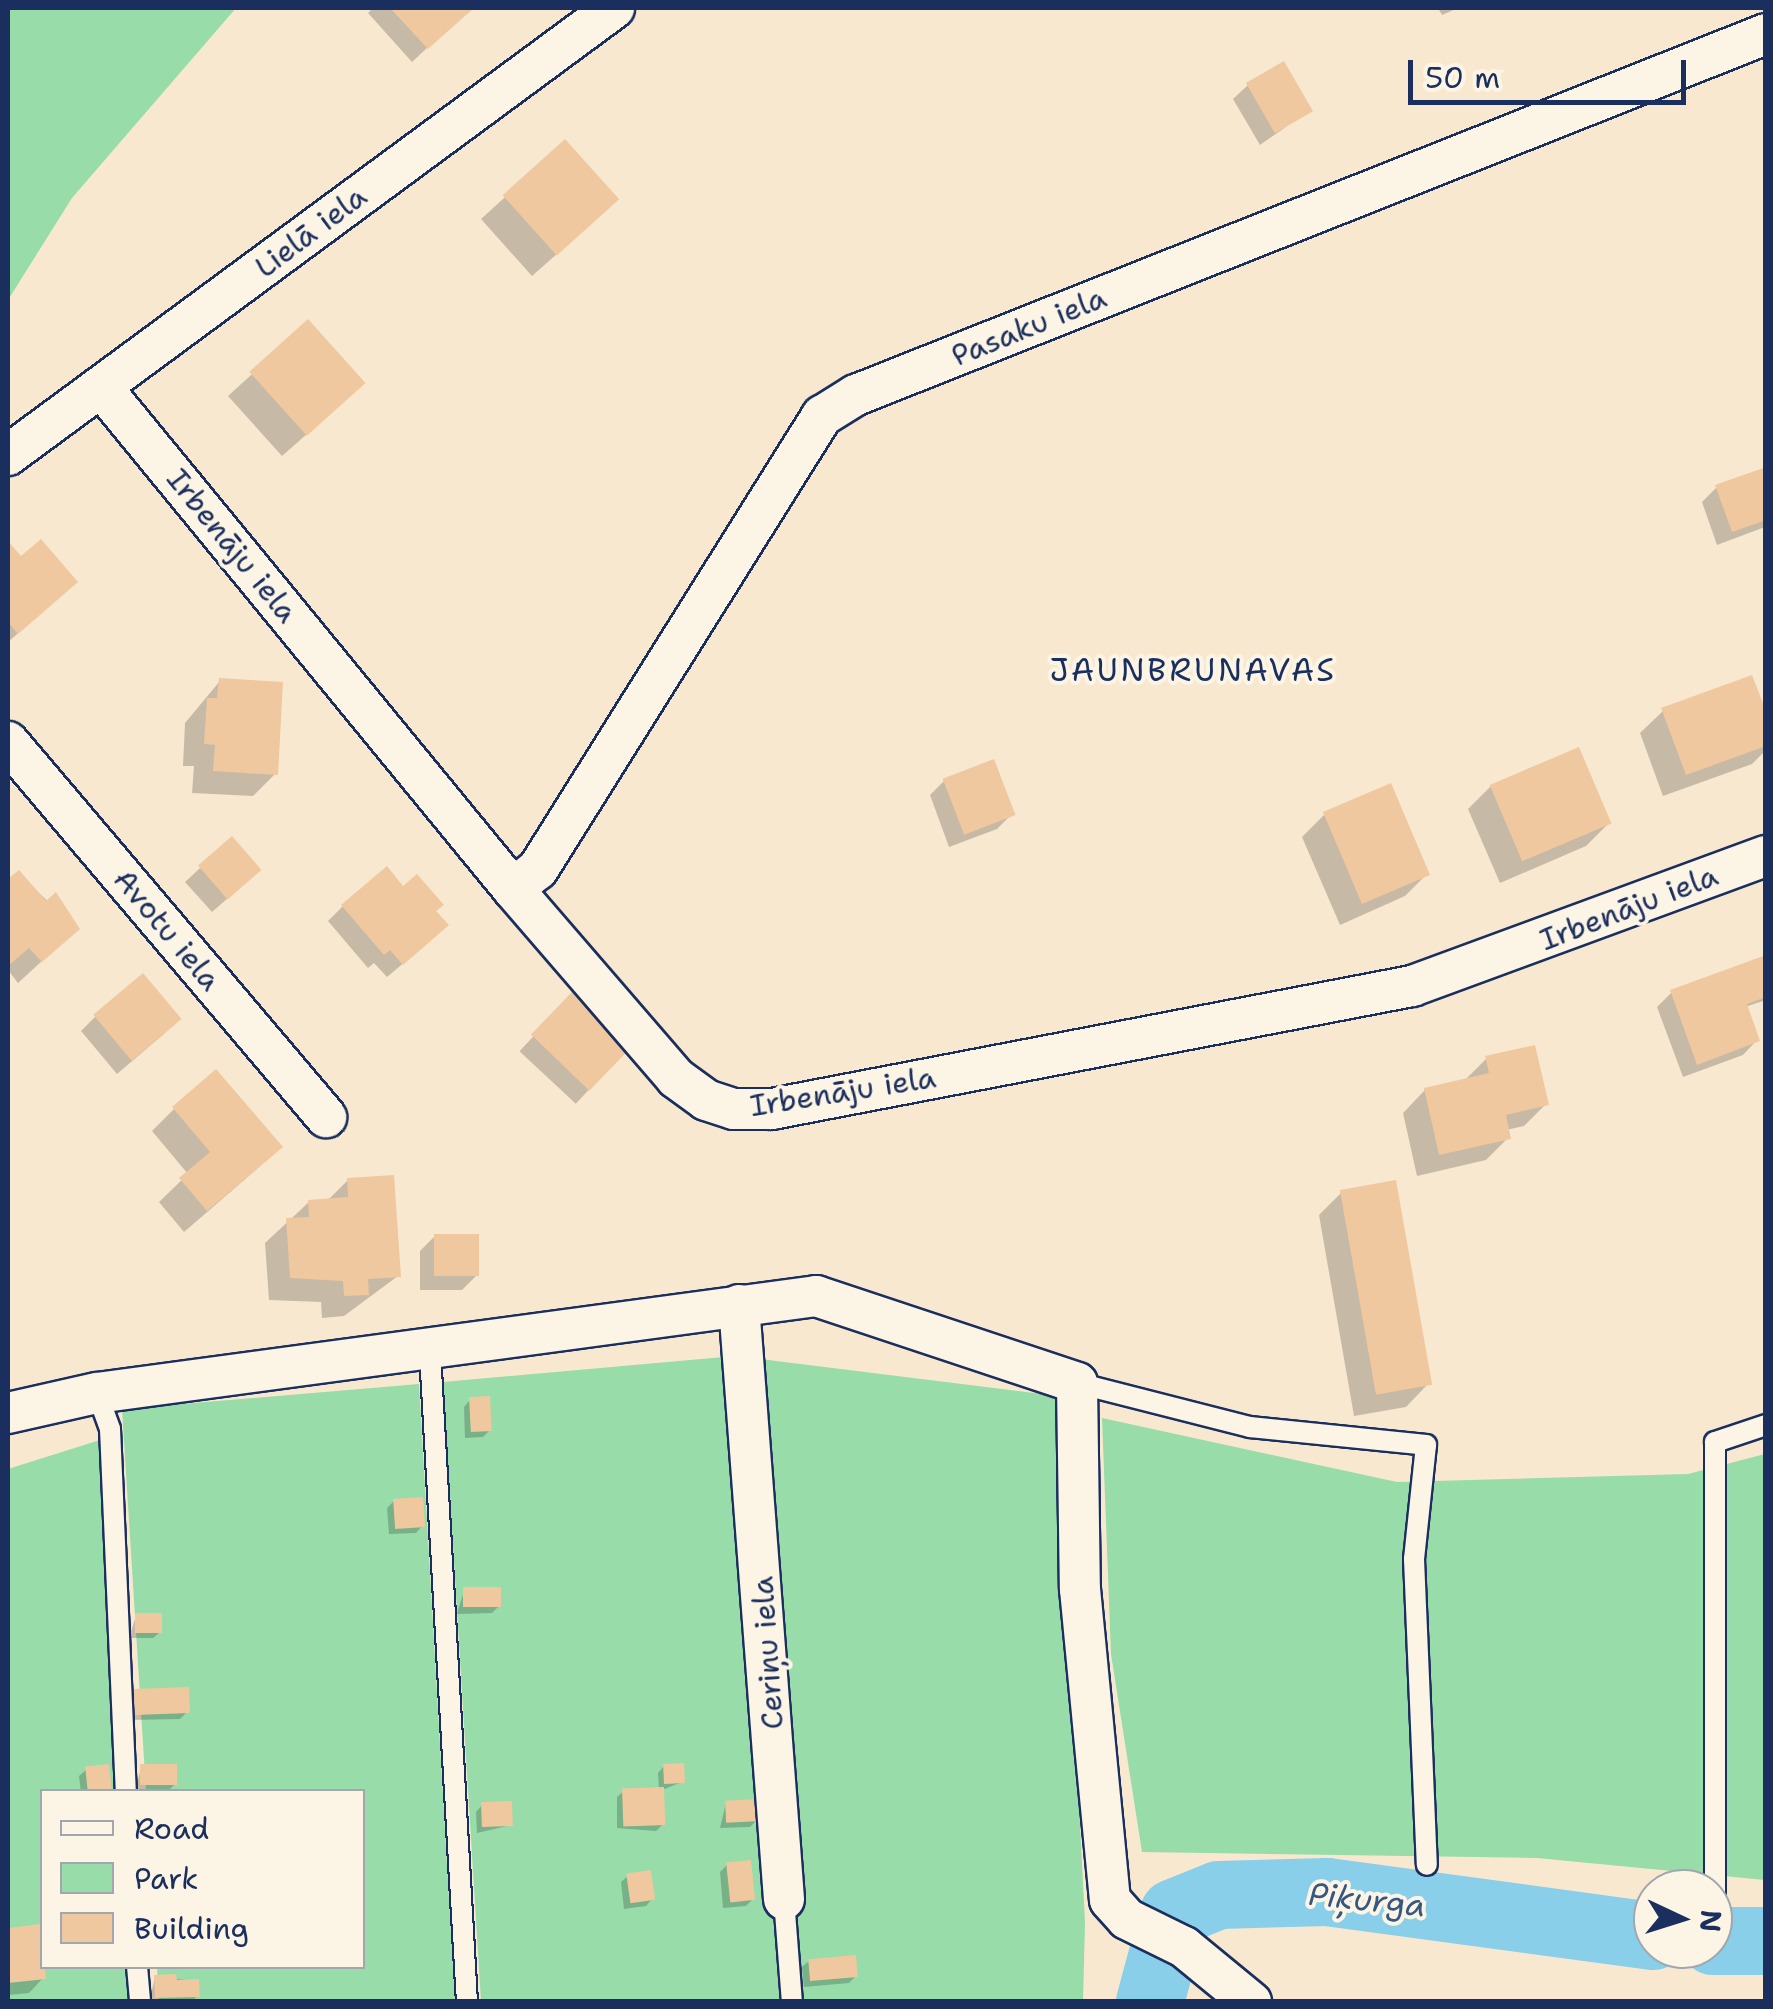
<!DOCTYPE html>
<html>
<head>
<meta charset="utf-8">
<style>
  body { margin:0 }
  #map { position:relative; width:1773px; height:2009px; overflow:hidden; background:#f8e8d0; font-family:"Shantell Sans",sans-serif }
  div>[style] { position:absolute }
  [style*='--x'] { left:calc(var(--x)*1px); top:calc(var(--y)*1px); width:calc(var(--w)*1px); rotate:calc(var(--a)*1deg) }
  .green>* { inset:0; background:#97dca9 }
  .shadow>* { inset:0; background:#0003; transform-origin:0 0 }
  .river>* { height:68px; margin:-34px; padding:0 34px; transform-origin:34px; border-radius:34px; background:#89cfea }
  .building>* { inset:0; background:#efc89f; transform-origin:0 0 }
  .roads { filter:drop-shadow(2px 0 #1b2f5e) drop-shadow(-2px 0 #1b2f5e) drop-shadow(0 2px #1b2f5e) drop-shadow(0 -2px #1b2f5e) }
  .lane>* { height:20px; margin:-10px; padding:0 10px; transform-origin:10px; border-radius:10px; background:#fcf5e5 }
  .street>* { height:40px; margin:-20px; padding:0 20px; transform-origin:20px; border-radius:20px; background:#fcf5e5 }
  span { translate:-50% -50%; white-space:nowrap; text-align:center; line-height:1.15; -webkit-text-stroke:8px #fcf5e5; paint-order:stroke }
  .street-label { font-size:30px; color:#1b2f5e }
  .neighbourhood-label { font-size:32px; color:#1b2f5e; letter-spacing:2.5px }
  .water-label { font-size:32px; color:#365781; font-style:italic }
  .frame { position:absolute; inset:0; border:10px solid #1b2f5e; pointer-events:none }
  .legend { position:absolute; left:40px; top:1789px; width:325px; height:180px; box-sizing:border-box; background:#fcf5e5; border:2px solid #a2a6af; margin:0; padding:12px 18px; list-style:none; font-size:30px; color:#1b2f5e }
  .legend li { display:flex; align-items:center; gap:20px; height:50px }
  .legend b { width:50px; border:2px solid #a2a6af }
  .north { position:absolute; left:1633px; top:1869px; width:100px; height:100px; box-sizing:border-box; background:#fcf5e5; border:2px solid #a2a6af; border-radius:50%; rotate:94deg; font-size:28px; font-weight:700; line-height:40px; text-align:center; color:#1b2f5e }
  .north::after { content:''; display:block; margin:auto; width:35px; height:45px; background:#1b2f5e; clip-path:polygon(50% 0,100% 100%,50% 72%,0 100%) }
  .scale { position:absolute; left:1408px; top:60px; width:278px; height:45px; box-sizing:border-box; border:5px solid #1b2f5e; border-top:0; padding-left:12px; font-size:30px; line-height:35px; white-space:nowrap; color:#1b2f5e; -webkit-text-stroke:8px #fcf5e5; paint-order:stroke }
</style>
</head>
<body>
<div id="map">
  <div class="green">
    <div style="clip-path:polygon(8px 8px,236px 8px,72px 198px,8px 300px)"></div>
    <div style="clip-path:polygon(735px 1356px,1058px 1396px,1085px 1922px,1083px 2001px,481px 2001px,443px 1382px)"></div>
    <div style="clip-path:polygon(419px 1384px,455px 2001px,159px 2001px,157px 1967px,362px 1966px,362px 1792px,146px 1791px,122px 1409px)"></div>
    <div style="clip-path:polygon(1102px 1418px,1397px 1482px,1688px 1474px,1765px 1454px,1765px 1880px,1537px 1858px,1142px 1852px,1111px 1654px)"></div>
    <div style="clip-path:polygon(100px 1440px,116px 1791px,42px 1792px,42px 1966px,127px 1967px,129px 2001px,8px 2001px,8px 1469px)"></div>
  </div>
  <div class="shadow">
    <div style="clip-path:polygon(373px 8px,470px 8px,412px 62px,368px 13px)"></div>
    <div style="clip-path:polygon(1438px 8px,1458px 8px,1442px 15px)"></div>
    <div style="clip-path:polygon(1248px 85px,1310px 110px,1260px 145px,1233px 99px)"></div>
    <div style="clip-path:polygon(564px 143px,593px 222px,532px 276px,481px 219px)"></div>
    <div style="clip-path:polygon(308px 323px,340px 405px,282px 456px,228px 396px)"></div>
    <div style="clip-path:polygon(1766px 473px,1765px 527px,1717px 545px,1702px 502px,1716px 488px)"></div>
    <div style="clip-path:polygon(8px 544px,61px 596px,8px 642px)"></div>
    <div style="clip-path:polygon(220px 681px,275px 774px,253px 796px,192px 793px,194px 766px,183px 766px,185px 723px)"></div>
    <div style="clip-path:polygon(1663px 711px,1766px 718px,1766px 750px,1752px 764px,1663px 796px,1640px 733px)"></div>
    <div style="clip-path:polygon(944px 781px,1012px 814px,997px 829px,949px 847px,930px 795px)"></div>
    <div style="clip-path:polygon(1491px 786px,1608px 824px,1586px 846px,1500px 883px,1468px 809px)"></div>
    <div style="clip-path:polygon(1324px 815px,1427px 874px,1405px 896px,1340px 925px,1302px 837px)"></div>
    <div style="clip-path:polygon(200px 868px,244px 884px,212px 912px,185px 882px)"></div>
    <div style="clip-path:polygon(18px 873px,77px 929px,18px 983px,8px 970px,8px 883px)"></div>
    <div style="clip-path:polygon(403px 889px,433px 911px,431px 940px,387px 977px,374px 963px,368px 968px,328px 921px,343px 906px)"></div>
    <div style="clip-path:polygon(1765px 958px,1766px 1000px,1745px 1007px,1757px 1040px,1743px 1055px,1683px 1077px,1657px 1007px,1671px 993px)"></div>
    <div style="left:572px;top:995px;width:77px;height:77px;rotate:43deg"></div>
    <div style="clip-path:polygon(95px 1017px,165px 1033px,117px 1074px,81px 1031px)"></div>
    <div style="clip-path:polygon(1486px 1059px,1546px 1104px,1524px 1126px,1506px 1130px,1508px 1138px,1486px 1160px,1417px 1176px,1403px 1113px,1425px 1090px,1464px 1081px)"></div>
    <div style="clip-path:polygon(174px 1109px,257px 1169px,184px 1232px,159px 1202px,188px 1174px,152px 1131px)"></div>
    <div style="clip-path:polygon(348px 1180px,398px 1276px,344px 1316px,322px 1318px,321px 1302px,269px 1300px,265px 1243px,309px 1202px,327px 1201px)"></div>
    <div style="clip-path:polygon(1342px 1192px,1428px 1384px,1406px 1407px,1354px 1416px,1319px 1215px)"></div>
    <div style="clip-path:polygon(435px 1236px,477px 1275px,462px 1290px,420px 1290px,420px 1251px)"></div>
    <div style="clip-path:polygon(470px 1400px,490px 1430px,483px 1437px,465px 1438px,464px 1407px)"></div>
    <div style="clip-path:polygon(394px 1501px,422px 1526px,416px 1533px,389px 1534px,387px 1508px)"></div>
    <div style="clip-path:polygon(464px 1591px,499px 1606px,492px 1613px,457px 1614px)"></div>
    <div style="clip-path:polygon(136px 1616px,160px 1632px,153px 1638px,129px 1638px)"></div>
    <div style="clip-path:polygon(135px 1691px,187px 1712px,180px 1719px,129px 1720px,129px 1698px)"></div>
    <div style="clip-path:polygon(664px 1766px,682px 1782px,662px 1790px,663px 1824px,656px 1831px,617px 1828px,617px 1797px,624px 1791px,659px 1790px,658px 1773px)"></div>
    <div style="clip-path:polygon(141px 1768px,175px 1784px,168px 1791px,135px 1792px)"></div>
    <div style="clip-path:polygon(86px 1770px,110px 1792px,81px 1792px,79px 1776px)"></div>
    <div style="clip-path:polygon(726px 1803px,757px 1820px,750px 1827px,720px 1828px)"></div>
    <div style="clip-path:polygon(482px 1805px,511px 1825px,477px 1833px,476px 1812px)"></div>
    <div style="clip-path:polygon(727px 1865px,753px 1899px,746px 1906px,723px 1908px,720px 1872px)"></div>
    <div style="clip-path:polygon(628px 1876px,652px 1899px,646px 1906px,624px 1909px,621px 1882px)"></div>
    <div style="clip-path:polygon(38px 1927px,43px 1978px,29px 1993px,8px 1995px,8px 1930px)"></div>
    <div style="clip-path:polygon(809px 1961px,855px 1977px,849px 1983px,804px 1987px,802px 1967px)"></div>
    <div style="clip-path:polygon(155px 1977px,197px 1981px,197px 1996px,191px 2002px,149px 2002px)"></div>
  </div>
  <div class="river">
    <div style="--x:1713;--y:1941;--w:53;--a:0"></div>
    <div style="--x:1150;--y:2002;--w:92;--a:-74.9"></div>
    <div style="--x:1174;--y:1913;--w:48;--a:-21.8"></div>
    <div style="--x:1219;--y:1895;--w:108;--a:-1.6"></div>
    <div style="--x:1327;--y:1892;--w:329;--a:7.7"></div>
  </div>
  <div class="building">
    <div style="clip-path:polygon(390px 8px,474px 8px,428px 49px)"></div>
    <div style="left:1284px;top:61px;width:58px;height:44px;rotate:60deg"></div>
    <div style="left:565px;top:139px;width:81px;height:84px;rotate:48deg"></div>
    <div style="left:308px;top:319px;width:86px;height:79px;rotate:48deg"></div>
    <div style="clip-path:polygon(1766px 467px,1766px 520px,1732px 532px,1715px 485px)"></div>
    <div style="clip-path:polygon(41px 539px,78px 582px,18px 634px,8px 622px,8px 541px,21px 556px)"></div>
    <div style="clip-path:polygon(1752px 675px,1766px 711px,1766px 746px,1686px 775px,1661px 708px)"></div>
    <div style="clip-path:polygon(219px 678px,283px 682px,278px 775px,213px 771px,215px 745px,204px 744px,207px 698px,217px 698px)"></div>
    <div style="left:1579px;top:747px;width:83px;height:97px;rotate:67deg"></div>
    <div style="left:994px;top:759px;width:60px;height:55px;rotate:69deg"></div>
    <div style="left:1391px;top:783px;width:100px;height:74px;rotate:67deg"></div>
    <div style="left:232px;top:836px;width:45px;height:45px;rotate:49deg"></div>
    <div style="clip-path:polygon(387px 866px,403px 886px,417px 874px,444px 905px,436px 911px,449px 925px,403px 965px,390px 950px,384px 955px,341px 905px)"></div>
    <div style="clip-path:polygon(19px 870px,46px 901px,56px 892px,80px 929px,42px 962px,29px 948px,8px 966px,8px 879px)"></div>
    <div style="clip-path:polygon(1766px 955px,1766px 997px,1747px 1004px,1760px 1041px,1697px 1065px,1670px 990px)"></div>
    <div style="left:143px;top:973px;width:60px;height:65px;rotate:50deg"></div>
    <div style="left:572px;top:992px;width:81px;height:59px;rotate:44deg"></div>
    <div style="clip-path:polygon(1535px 1045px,1549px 1105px,1506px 1115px,1511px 1139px,1439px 1155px,1424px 1088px,1489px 1073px,1485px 1056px)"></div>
    <div style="clip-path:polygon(216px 1069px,283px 1147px,207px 1211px,179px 1178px,210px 1152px,172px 1107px)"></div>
    <div style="clip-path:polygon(394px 1175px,401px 1277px,368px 1279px,369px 1295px,344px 1296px,343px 1281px,290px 1278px,286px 1218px,309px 1217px,308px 1200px,348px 1197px,347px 1178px)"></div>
    <div style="left:1396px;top:1180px;width:208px;height:57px;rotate:80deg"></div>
    <div style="left:434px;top:1234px;width:45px;height:42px"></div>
    <div style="left:490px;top:1396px;width:35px;height:21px;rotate:87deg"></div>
    <div style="left:423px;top:1497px;width:30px;height:30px;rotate:86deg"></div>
    <div style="left:501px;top:1587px;width:20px;height:38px;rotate:90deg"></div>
    <div style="left:135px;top:1613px;width:27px;height:20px"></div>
    <div style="left:189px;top:1687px;width:26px;height:55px;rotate:88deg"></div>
    <div style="left:684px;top:1763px;width:20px;height:21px;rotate:87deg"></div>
    <div style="left:109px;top:1764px;width:28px;height:24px;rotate:84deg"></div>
    <div style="left:177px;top:1764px;width:21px;height:37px;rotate:90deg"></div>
    <div style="left:664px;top:1787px;width:38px;height:42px;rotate:88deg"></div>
    <div style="left:759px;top:1799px;width:22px;height:34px;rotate:87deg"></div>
    <div style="left:512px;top:1801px;width:25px;height:31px;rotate:88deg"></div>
    <div style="left:751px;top:1860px;width:40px;height:25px;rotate:84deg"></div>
    <div style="left:651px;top:1870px;width:30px;height:25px;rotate:82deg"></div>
    <div style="clip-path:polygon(40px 1924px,46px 1979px,8px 1983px,8px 1928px)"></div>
    <div style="left:856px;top:1955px;width:22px;height:48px;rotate:85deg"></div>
    <div style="clip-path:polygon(176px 1974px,177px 1980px,199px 1979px,200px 1997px,155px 1998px,154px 1975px)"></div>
  </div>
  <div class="roads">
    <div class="lane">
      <div style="--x:430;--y:1353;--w:650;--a:86.74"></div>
      <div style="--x:1077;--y:1383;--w:179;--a:14.3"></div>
      <div style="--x:1250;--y:1427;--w:177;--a:5.8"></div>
      <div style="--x:1426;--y:1445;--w:115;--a:96"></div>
      <div style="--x:1414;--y:1559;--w:306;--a:87.6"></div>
      <div style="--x:97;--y:1393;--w:38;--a:70"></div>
      <div style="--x:110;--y:1429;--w:363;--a:87.5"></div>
      <div style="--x:784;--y:1899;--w:103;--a:85.6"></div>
      <div style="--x:1715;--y:1899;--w:457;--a:-90"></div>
      <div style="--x:1715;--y:1442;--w:54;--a:-18.4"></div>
      <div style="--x:137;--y:1966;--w:36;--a:85"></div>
    </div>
    <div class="street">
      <div style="--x:101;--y:387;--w:649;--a:50.62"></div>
      <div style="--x:513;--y:889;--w:250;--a:49.2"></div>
      <div style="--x:676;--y:1078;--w:37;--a:36"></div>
      <div style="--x:706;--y:1100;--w:29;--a:18"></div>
      <div style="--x:734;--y:1109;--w:38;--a:0"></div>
      <div style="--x:772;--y:1109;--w:652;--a:-10.88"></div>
      <div style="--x:1412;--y:986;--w:377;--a:-20.2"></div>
      <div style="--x:8;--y:455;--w:753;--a:-36.41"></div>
      <div style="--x:8;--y:742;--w:492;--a:49.7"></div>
      <div style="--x:513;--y:889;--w:32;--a:-39"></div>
      <div style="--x:538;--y:869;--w:535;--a:-57.92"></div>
      <div style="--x:822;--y:416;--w:40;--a:-32"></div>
      <div style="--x:856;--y:395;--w:979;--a:-21.64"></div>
      <div style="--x:739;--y:1305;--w:596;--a:85.67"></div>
      <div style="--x:8;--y:1413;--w:91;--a:-12.7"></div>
      <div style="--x:97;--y:1393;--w:726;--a:-7.68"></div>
      <div style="--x:816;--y:1296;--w:275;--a:18.4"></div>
      <div style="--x:1077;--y:1383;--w:206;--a:89.2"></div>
      <div style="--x:1080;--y:1589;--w:312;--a:84.5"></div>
      <div style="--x:1110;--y:1900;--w:25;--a:48"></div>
      <div style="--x:1127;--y:1919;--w:64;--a:26.2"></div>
      <div style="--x:1184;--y:1947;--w:87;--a:39.4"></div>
    </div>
  </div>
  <div class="street-label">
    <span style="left:311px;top:232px;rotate:-37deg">Lielā iela</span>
    <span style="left:1029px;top:327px;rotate:-22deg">Pasaku iela</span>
    <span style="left:232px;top:546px;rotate:51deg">Irbenāju iela</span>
    <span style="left:1629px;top:908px;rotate:-21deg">Irbenāju iela</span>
    <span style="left:167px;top:930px;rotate:50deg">Avotu iela</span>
    <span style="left:843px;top:1092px;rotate:-9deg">Irbenāju iela</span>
    <span style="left:768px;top:1653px;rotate:-94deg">Ceriņu iela</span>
  </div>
  <div class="neighbourhood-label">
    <span style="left:1193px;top:670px">JAUNBRUNAVAS</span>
  </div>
  <div class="water-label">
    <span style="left:1367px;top:1900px;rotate:6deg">Piķurga</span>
  </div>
  <div class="frame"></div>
  <ul class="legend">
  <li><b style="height:12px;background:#fcf5e5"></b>Road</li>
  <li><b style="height:28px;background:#97dca9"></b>Park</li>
  <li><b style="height:28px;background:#efc89f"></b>Building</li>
  </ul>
  <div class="north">N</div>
  <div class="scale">50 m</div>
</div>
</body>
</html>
